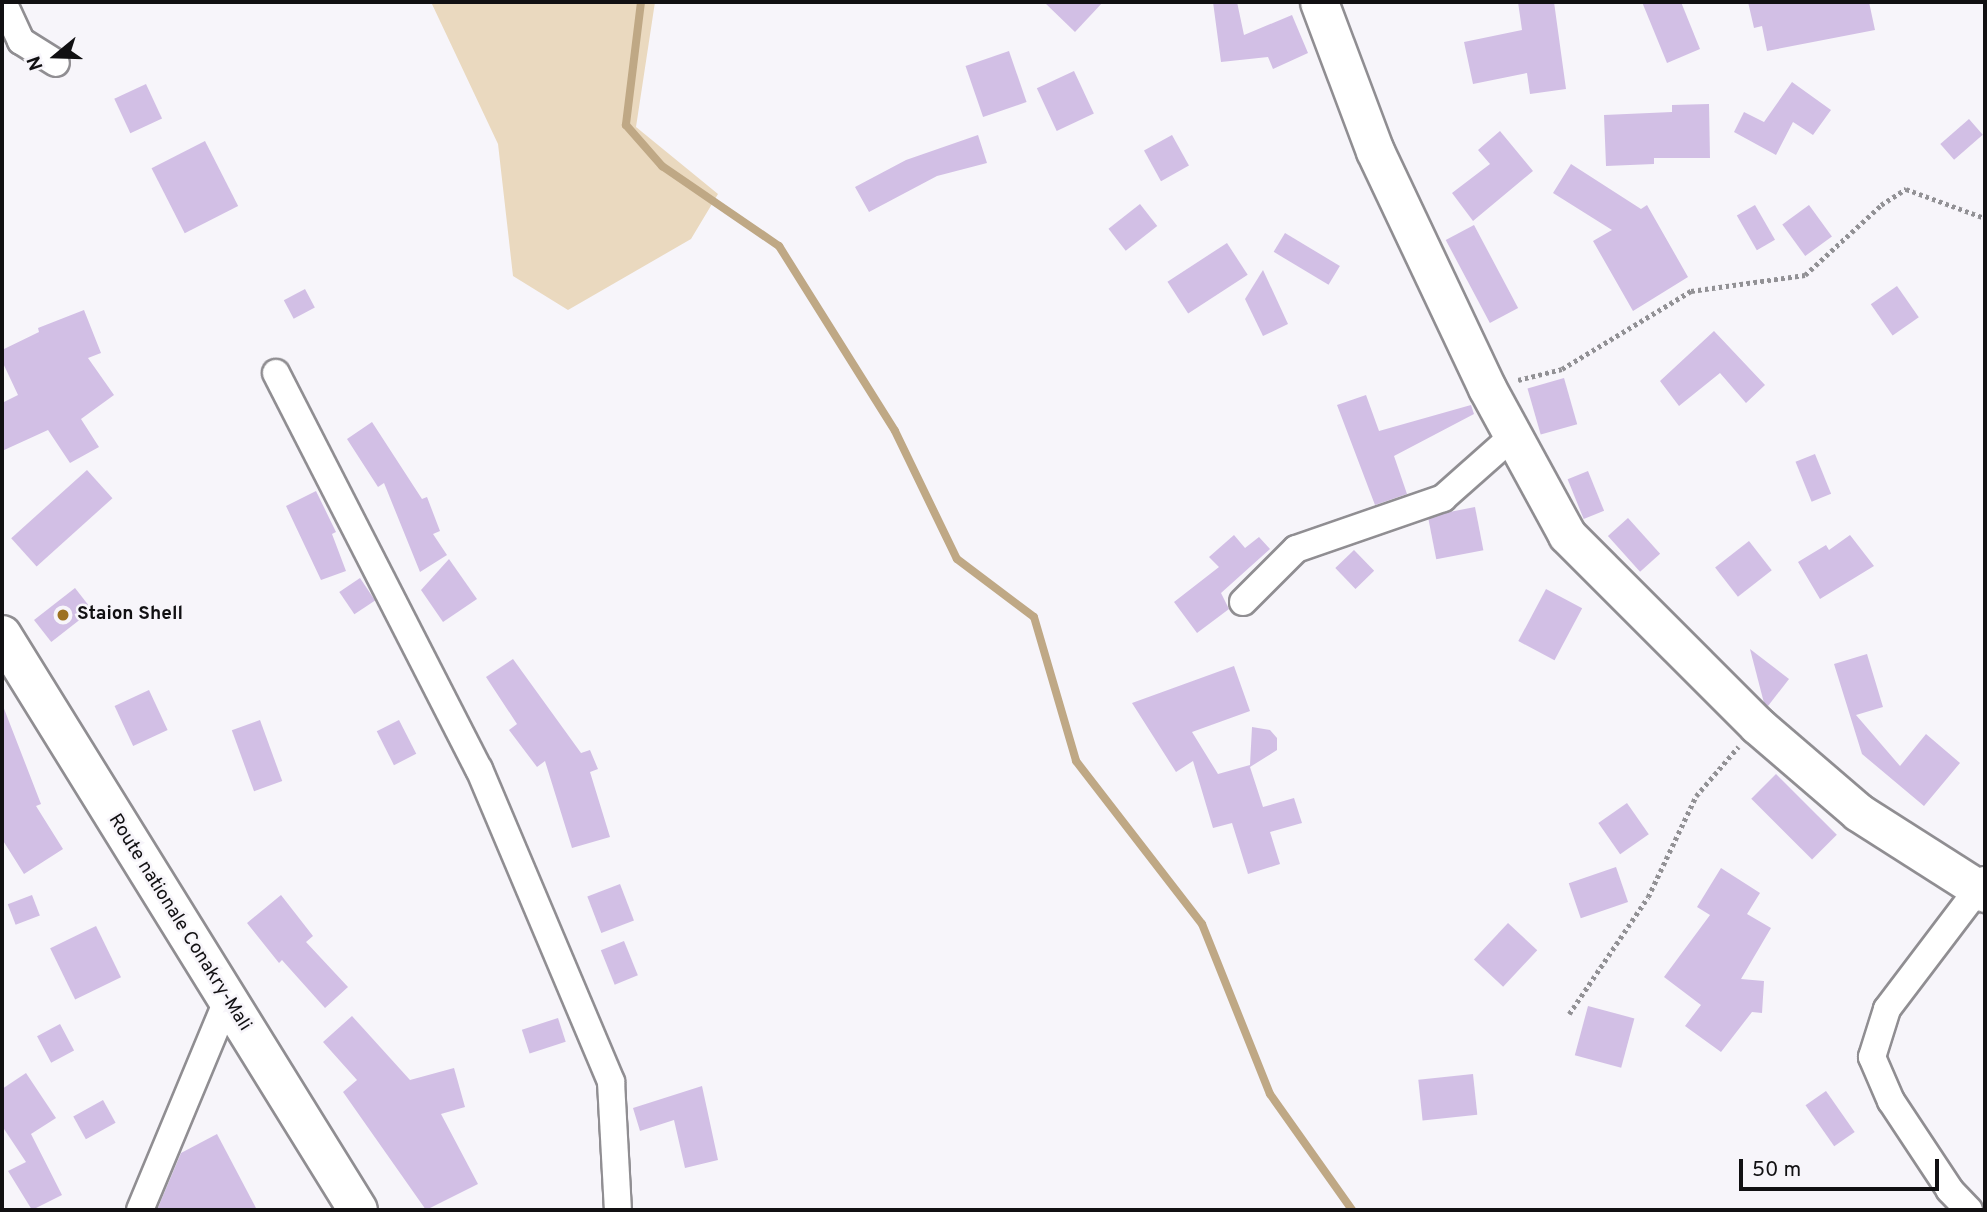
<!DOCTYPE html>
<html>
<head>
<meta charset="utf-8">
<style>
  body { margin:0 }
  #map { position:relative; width:1987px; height:1212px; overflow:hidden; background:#f7f5fa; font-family:Overpass,sans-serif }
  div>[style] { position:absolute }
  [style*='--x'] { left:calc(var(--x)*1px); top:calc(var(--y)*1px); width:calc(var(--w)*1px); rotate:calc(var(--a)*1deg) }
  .green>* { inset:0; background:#ead9bf }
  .stream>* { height:8px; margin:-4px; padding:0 4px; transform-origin:4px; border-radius:4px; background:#bfa885 }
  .building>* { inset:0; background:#d2bfe5; transform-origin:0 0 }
  .path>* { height:4.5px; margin-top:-2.25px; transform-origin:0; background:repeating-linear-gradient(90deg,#929195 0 3.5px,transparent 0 7px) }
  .roads { filter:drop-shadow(2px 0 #908e92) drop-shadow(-2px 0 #908e92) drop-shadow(0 2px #908e92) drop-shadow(0 -2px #908e92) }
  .street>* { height:26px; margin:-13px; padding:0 13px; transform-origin:13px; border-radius:13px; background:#fff }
  .secondary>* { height:37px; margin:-18.5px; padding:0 18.5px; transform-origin:18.5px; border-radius:18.5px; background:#fff }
  .highway>* { height:38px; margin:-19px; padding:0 19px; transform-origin:19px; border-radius:19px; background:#fff }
  .dots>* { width:19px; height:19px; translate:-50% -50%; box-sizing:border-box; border:4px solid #f7f5fa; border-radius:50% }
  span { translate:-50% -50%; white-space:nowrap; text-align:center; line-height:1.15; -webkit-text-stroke:5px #f7f5fa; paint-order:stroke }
  .poi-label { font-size:19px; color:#111012; font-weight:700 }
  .left { translate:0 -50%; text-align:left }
  .street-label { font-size:19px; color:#111012 }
  .frame { position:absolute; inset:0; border:4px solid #111012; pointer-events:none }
  .north { position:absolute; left:21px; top:21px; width:70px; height:70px; -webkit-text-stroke:5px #f7f5fa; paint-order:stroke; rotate:251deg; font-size:19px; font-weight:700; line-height:28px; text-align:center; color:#111012 }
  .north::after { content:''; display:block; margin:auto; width:24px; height:32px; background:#111012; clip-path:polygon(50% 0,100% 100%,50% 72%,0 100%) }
  .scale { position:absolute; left:1739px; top:1159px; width:200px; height:32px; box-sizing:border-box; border:4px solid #111012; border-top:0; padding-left:9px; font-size:21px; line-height:24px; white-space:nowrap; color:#111012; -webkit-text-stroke:5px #f7f5fa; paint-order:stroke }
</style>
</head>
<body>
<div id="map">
  <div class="green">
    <div style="clip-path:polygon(431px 2px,655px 2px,636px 127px,718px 194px,691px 239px,568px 310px,513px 276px,498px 144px)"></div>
  </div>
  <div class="stream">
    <div style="--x:641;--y:2;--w:124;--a:97"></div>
    <div style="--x:626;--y:125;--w:55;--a:48.7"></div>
    <div style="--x:662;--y:166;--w:142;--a:34.4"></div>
    <div style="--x:779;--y:246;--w:218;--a:57.9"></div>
    <div style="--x:895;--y:431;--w:142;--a:64.2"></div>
    <div style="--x:957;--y:559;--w:96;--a:37"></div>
    <div style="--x:1034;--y:617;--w:150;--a:73.7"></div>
    <div style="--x:1076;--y:761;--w:206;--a:52.3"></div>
    <div style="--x:1202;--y:924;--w:183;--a:68.2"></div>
    <div style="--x:1270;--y:1094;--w:142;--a:54.7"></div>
  </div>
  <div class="building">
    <div style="clip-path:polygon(1044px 2px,1103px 2px,1075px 32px)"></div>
    <div style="clip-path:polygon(1213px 2px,1237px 2px,1244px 35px,1292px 15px,1308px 53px,1273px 69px,1268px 57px,1221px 62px)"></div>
    <div style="clip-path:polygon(1518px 2px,1554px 2px,1566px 89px,1530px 94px,1527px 73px,1473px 84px,1464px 42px,1522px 30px)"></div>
    <div style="clip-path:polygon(1642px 2px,1681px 2px,1700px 49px,1667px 63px)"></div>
    <div style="clip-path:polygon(1748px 2px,1869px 2px,1875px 30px,1767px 51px,1762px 26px,1754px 28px)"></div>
    <div style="left:1009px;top:51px;width:54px;height:46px;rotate:71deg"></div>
    <div style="left:1074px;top:71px;width:47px;height:41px;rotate:65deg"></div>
    <div style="clip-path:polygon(1792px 82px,1831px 110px,1813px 135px,1793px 122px,1776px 155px,1734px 132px,1744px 112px,1764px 122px)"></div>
    <div style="left:146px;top:84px;width:38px;height:35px;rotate:65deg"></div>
    <div style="clip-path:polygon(1709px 104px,1710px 158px,1654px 158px,1654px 164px,1606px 166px,1604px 115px,1672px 112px,1672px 105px)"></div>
    <div style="left:1969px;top:119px;width:21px;height:38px;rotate:49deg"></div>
    <div style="clip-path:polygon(1500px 131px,1533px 171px,1473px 221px,1452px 193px,1490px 164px,1478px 150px)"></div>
    <div style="clip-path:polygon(978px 135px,987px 163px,937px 176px,869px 212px,855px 187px,906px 160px)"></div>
    <div style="left:1172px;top:135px;width:35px;height:32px;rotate:61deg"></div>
    <div style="left:205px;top:141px;width:73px;height:60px;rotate:63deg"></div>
    <div style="clip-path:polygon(1571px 164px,1641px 209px,1647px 205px,1688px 277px,1633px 311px,1593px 241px,1612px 230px,1553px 193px)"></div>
    <div style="left:1140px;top:204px;width:28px;height:40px;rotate:52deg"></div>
    <div style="left:1755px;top:205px;width:40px;height:21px;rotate:60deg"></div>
    <div style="left:1809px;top:205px;width:39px;height:33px;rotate:54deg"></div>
    <div style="left:1474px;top:225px;width:94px;height:32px;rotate:62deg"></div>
    <div style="left:1285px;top:233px;width:64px;height:22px;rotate:31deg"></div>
    <div style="left:1227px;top:243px;width:38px;height:71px;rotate:57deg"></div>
    <div style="clip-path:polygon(1263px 270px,1288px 324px,1263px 336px,1245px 299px)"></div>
    <div style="left:1897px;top:286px;width:38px;height:32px;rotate:55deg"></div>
    <div style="left:305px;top:289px;width:21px;height:24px;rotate:62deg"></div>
    <div style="clip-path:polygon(84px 310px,101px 353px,88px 358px,114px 395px,81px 419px,99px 447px,70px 463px,48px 430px,2px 451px,2px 403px,18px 395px,2px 361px,2px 350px,39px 332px,38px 328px)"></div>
    <div style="clip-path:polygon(1714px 331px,1765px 385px,1746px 403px,1720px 373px,1679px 406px,1660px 381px)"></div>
    <div style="left:1564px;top:378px;width:48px;height:38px;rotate:74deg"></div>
    <div style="clip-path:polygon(1366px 395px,1379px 431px,1471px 405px,1474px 414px,1394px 456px,1407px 494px,1375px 505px,1337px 405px)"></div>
    <div style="clip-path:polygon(372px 422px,422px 499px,427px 497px,440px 531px,433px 534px,447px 555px,420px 572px,384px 483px,378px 487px,347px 439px)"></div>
    <div style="left:1815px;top:454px;width:43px;height:21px;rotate:68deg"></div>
    <div style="left:87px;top:470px;width:38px;height:102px;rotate:48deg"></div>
    <div style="left:1588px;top:471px;width:43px;height:22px;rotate:68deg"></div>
    <div style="clip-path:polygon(316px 491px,336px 532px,332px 534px,346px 571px,321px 580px,286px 506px)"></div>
    <div style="left:1475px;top:507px;width:44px;height:48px;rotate:79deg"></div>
    <div style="left:1628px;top:518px;width:48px;height:27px;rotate:48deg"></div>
    <div style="clip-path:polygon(1234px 535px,1245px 548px,1259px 537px,1270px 549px,1221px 593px,1229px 609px,1197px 633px,1174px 602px,1219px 567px,1209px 557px)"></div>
    <div style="clip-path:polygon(1850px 535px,1874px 566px,1820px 599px,1798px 562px,1826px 545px,1829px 550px)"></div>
    <div style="left:1749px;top:541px;width:37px;height:43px;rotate:52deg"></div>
    <div style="left:1354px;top:550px;width:29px;height:26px;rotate:46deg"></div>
    <div style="clip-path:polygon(449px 559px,477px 599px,443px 622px,421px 590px)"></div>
    <div style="left:360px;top:578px;width:27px;height:25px;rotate:56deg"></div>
    <div style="left:75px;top:588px;width:28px;height:52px;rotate:52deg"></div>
    <div style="left:1546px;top:589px;width:41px;height:59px;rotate:28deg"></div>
    <div style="clip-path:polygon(1750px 649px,1789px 679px,1768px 706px,1764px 703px)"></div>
    <div style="clip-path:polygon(1867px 654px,1883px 707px,1856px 715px,1900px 766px,1926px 734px,1960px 763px,1924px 806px,1862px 754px,1834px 664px)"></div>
    <div style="clip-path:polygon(513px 659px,581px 753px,590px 750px,598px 769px,590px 772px,610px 837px,572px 848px,545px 761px,537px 767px,509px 730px,517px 724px,486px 677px)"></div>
    <div style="clip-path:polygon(1234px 666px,1250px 711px,1192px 732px,1218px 774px,1250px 765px,1252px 727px,1270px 730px,1277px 738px,1277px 750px,1250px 767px,1263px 807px,1294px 798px,1302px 823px,1270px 832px,1280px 864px,1248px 874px,1232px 823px,1213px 828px,1193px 761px,1176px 772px,1132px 703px)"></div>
    <div style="left:149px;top:690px;width:44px;height:38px;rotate:65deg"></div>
    <div style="clip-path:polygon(3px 706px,41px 804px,36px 806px,63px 849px,24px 874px,2px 839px)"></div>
    <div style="left:260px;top:720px;width:65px;height:30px;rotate:70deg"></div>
    <div style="left:399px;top:720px;width:38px;height:25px;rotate:63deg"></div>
    <div style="left:1776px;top:774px;width:86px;height:35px;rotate:45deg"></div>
    <div style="left:1627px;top:803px;width:38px;height:35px;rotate:55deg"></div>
    <div style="left:1616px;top:867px;width:37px;height:50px;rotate:71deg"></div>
    <div style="clip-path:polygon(1721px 868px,1760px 893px,1747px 914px,1771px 928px,1741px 979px,1764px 981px,1762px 1013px,1752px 1012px,1721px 1052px,1685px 1026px,1701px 1005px,1664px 977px,1710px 915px,1697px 907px)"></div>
    <div style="left:620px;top:884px;width:39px;height:35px;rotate:69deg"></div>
    <div style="left:32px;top:895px;width:22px;height:26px;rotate:69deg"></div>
    <div style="clip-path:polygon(281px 895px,313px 936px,306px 942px,348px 987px,325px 1008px,282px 960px,279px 963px,247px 923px)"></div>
    <div style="left:1508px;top:923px;width:40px;height:50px;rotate:43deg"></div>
    <div style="left:96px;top:926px;width:57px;height:51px;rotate:64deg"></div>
    <div style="left:624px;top:941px;width:37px;height:25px;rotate:68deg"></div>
    <div style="left:1588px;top:1006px;width:48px;height:51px;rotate:15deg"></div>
    <div style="clip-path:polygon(352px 1016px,410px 1080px,454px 1068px,465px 1107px,441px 1114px,478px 1184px,426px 1210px,343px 1092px,357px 1080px,323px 1042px)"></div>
    <div style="left:558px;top:1018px;width:25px;height:38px;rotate:72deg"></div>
    <div style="left:60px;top:1024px;width:30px;height:26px;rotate:62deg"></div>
    <div style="clip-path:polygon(26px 1073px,56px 1118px,31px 1134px,62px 1195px,32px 1210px,8px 1171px,26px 1162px,2px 1126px,2px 1089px)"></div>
    <div style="left:1473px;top:1074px;width:41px;height:55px;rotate:84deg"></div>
    <div style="clip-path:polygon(702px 1086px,718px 1160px,685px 1168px,674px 1120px,640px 1131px,633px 1108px)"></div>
    <div style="left:1826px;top:1091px;width:50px;height:25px;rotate:55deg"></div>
    <div style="left:103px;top:1100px;width:26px;height:34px;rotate:61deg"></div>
    <div style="clip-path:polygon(217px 1134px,257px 1210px,157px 1210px,181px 1153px)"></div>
  </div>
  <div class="path">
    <div style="--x:1518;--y:380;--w:45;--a:-14"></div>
    <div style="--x:1562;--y:369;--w:151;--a:-31.2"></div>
    <div style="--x:1691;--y:291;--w:115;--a:-8"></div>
    <div style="--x:1805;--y:275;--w:103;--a:-42.6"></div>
    <div style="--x:1881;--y:205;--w:30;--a:-33"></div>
    <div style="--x:1906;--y:189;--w:84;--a:20.2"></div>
    <div style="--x:1569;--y:1014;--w:141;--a:-56"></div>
    <div style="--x:1648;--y:897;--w:112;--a:-64.6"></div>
    <div style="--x:1696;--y:796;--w:65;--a:-49.4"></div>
  </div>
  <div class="roads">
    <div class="street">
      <div style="--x:3;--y:2;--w:43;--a:65.2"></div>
      <div style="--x:21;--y:41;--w:41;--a:32.2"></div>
      <div style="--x:276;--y:373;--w:445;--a:62.9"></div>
      <div style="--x:479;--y:769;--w:340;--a:67.1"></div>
      <div style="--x:611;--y:1082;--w:128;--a:86.9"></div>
      <div style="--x:1243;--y:602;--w:75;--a:-45"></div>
      <div style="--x:1296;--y:549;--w:156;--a:-19.1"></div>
      <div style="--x:1443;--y:498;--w:94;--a:-41.5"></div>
      <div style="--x:140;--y:1210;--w:226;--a:-67.4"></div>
      <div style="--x:1969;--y:1210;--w:28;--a:-134"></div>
      <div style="--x:1950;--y:1190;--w:107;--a:-123.5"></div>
      <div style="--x:1891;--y:1101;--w:48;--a:-113.4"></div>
      <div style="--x:1872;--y:1057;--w:50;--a:-72.6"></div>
      <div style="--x:1887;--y:1009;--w:162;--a:-52.8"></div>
    </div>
    <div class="secondary">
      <div style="--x:1319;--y:2;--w:159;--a:69.4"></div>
      <div style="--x:1375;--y:151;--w:262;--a:64.7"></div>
      <div style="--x:1487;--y:388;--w:167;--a:61.4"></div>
      <div style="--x:1567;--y:535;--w:269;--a:45"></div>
      <div style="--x:1757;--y:725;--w:133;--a:40.7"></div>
      <div style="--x:1858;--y:812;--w:151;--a:32.5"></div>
    </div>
    <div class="highway">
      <div style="--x:2;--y:635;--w:676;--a:58.24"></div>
    </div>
  </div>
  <div class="dots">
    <div style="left:63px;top:615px;background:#9d7121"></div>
  </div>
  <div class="poi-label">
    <span class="left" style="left:77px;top:615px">Staion Shell</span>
  </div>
  <div class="street-label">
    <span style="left:179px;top:923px;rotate:58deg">Route nationale Conakry-Mali</span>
  </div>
  <div class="frame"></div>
  <div class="north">N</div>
  <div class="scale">50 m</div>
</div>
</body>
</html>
